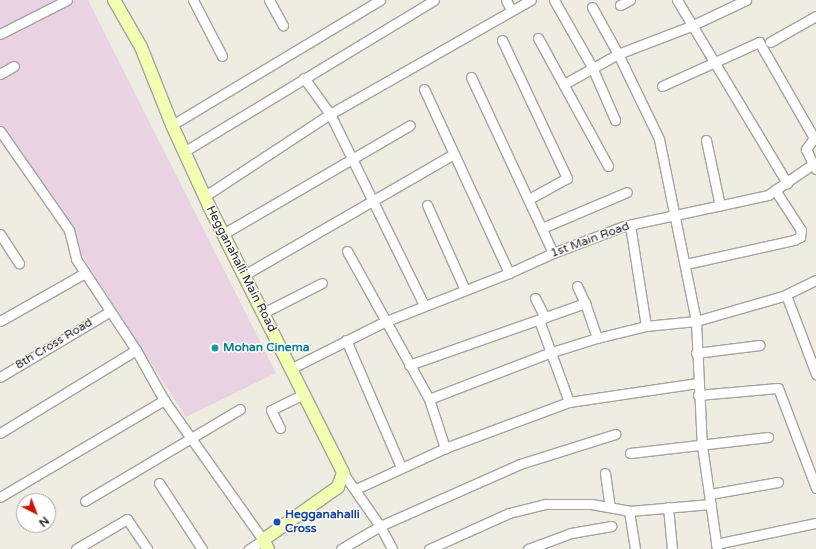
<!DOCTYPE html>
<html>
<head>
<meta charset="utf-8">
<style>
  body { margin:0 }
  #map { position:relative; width:816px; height:549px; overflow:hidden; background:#efece2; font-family:"Varela Round",sans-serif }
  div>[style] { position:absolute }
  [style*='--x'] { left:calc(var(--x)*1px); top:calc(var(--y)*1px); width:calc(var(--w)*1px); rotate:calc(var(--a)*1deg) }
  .industrial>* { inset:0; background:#e9d3e3 }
  .roads { filter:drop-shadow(1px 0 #a4a4a4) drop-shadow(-1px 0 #a4a4a4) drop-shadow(0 1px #a4a4a4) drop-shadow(0 -1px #a4a4a4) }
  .minor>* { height:9px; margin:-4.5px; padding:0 4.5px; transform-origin:4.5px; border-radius:4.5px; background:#fff }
  .secondary>* { height:12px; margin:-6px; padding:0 6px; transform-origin:6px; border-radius:6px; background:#f2ffb1 }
  .dots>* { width:11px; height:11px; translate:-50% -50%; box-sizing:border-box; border:2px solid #fff; border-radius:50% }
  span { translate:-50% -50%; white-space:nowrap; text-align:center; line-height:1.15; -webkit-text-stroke:3px #fff; paint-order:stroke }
  .street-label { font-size:12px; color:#1d1d1d }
  .culture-label { font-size:12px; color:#0d838f; font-weight:700 }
  .left { translate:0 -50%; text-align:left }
  .transit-label { font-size:12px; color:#164399; font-weight:700 }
  .north { position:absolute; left:16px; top:493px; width:40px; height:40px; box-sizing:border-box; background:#fff; border:1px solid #a5a5a5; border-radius:50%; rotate:138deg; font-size:11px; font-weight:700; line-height:16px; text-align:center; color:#1d1d1d }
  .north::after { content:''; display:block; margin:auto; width:14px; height:18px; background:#ca1600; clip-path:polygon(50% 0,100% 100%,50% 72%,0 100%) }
</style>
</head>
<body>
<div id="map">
  <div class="industrial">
    <div style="clip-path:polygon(0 0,88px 0,276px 373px,186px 417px,0 129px)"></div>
  </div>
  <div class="roads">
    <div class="minor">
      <div style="--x:193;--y:0;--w:63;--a:62.6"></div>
      <div style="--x:269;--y:0;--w:29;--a:61"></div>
      <div style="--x:506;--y:0;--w:11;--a:63"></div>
      <div style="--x:554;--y:0;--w:77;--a:60.4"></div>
      <div style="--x:592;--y:67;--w:58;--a:66.5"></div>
      <div style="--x:677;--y:0;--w:214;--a:59"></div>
      <div style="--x:620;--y:5;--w:11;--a:-27"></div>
      <div style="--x:592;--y:7;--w:54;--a:61"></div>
      <div style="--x:618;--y:54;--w:94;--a:64.2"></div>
      <div style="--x:659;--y:139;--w:186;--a:78.5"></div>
      <div style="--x:696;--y:321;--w:125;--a:87.3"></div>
      <div style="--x:702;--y:446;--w:104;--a:81.7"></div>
      <div style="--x:0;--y:34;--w:75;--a:-26.9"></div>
      <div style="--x:538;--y:38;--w:146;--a:61.3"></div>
      <div style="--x:502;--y:40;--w:153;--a:64.8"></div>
      <div style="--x:567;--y:178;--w:43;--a:151.1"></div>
      <div style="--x:770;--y:42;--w:53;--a:-29.5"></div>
      <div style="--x:0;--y:74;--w:16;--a:-30"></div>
      <div style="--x:471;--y:77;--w:194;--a:65"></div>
      <div style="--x:304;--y:78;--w:44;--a:54.2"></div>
      <div style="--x:330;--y:114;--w:213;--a:63.8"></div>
      <div style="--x:564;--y:84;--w:62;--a:-29.1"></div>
      <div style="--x:618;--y:54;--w:78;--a:-21"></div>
      <div style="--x:691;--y:26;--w:61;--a:-25.3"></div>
      <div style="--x:662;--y:86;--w:107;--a:-24.4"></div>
      <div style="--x:759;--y:42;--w:111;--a:60.2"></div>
      <div style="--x:814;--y:138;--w:14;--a:126"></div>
      <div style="--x:806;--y:149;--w:17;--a:65"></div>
      <div style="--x:424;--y:89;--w:203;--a:65.2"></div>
      <div style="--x:172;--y:125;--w:243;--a:-31"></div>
      <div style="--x:0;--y:131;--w:121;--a:55.1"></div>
      <div style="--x:69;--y:230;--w:30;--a:76"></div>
      <div style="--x:76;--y:259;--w:109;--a:56.6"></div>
      <div style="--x:136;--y:350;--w:57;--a:60.8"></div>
      <div style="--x:164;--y:400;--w:171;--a:54.7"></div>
      <div style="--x:263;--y:540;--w:17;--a:147"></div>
      <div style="--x:706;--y:140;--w:67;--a:78"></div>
      <div style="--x:185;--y:151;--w:291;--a:-31.2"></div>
      <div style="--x:205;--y:196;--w:149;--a:-33.3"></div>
      <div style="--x:330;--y:114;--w:231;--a:-29.6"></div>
      <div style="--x:427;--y:205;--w:93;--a:65.9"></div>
      <div style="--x:630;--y:225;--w:102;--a:81"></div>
      <div style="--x:542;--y:228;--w:92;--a:-23"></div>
      <div style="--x:0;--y:234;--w:35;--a:57"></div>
      <div style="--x:223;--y:234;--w:216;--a:-30.2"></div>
      <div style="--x:347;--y:251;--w:169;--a:61"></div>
      <div style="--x:429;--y:399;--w:52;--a:71.9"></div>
      <div style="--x:686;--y:264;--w:111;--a:-12.5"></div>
      <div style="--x:794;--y:240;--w:7;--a:-27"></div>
      <div style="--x:800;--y:237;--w:7;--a:-82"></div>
      <div style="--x:801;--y:230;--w:48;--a:-123"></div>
      <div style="--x:244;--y:275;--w:242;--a:-30"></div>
      <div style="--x:577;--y:286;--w:19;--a:65"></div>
      <div style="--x:786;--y:295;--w:85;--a:69.2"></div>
      <div style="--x:535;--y:298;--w:22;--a:63"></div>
      <div style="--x:263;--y:313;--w:66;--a:-27"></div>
      <div style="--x:539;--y:320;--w:87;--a:69.9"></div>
      <div style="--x:0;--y:321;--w:98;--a:-29.5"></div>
      <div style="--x:346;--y:340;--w:138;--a:66.6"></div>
      <div style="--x:696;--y:353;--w:64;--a:-7.2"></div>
      <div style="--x:409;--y:365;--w:187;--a:-19.4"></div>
      <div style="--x:585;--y:303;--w:37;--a:71"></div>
      <div style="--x:292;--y:368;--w:103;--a:-26.6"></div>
      <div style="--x:384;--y:322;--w:134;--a:-21.4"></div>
      <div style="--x:509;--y:273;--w:48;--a:-24.4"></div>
      <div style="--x:553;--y:253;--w:76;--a:-20.8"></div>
      <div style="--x:624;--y:226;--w:147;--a:-12.1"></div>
      <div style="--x:768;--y:195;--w:55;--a:-34.6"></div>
      <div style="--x:813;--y:164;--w:6;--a:59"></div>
      <div style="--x:0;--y:377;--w:127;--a:-30.8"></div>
      <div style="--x:698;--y:395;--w:80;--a:-5"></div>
      <div style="--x:778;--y:388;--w:107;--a:69.2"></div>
      <div style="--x:429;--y:399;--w:129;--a:-21"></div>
      <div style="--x:549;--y:353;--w:50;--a:-17.4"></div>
      <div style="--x:597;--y:338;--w:50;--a:-13.8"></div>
      <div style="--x:646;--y:326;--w:50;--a:-5.7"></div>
      <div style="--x:696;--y:321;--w:91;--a:-16"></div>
      <div style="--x:783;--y:296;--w:37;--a:-26"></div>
      <div style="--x:280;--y:428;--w:20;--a:-117"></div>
      <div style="--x:271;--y:410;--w:37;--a:-26"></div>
      <div style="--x:0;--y:433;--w:159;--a:-31.4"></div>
      <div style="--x:630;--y:453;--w:139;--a:-6.6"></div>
      <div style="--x:343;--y:473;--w:65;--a:55.1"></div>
      <div style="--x:380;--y:526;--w:26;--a:62"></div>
      <div style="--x:605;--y:473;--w:34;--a:82"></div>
      <div style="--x:159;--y:483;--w:79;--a:56.9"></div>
      <div style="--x:356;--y:489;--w:98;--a:-24.7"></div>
      <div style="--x:445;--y:448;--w:132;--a:-20.4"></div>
      <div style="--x:569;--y:402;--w:130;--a:-8.4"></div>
      <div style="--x:710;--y:494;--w:69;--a:-10"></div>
      <div style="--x:0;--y:497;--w:191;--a:-30.6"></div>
      <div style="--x:85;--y:501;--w:180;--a:-30.7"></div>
      <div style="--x:668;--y:507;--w:42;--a:84.6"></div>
      <div style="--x:629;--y:511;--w:38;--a:81"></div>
      <div style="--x:716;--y:544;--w:102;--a:-11.9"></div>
      <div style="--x:76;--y:549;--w:59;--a:-30.5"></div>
      <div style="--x:127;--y:519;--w:36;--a:56"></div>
      <div style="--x:341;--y:549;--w:45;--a:-30.5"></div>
      <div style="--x:380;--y:526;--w:153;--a:-23.9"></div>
      <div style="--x:520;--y:464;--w:100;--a:-17.5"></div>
      <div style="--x:429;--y:549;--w:88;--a:-24.2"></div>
      <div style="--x:509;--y:513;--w:38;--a:-14"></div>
      <div style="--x:546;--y:504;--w:45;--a:0"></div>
      <div style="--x:591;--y:504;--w:39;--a:10"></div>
      <div style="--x:629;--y:511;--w:82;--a:-4.9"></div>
      <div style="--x:528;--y:549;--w:46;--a:-20.4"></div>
      <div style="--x:571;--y:533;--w:41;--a:-9.9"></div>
    </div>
    <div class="secondary">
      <div style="--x:114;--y:0;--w:54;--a:60.1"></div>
      <div style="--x:141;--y:47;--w:84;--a:68.3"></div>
      <div style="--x:172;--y:125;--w:89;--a:65.4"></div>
      <div style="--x:209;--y:206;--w:299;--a:63.3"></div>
      <div style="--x:343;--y:473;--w:15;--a:110"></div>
      <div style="--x:338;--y:487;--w:92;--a:144.8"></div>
      <div style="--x:263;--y:540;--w:10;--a:61"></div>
    </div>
  </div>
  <div class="dots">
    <div style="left:215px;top:348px;background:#0f9aa8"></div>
    <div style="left:277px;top:522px;background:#1a4fb4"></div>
  </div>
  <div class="street-label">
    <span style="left:590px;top:240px;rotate:-20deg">1st Main Road</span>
    <span style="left:241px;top:269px;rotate:63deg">Hegganahalli Main Road</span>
    <span style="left:54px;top:344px;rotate:-31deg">8th Cross Road</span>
  </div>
  <div class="culture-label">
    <span class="left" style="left:223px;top:348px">Mohan Cinema</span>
  </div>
  <div class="transit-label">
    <span class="left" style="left:285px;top:522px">Hegganahalli<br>Cross</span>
  </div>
  <div class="north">N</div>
</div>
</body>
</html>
